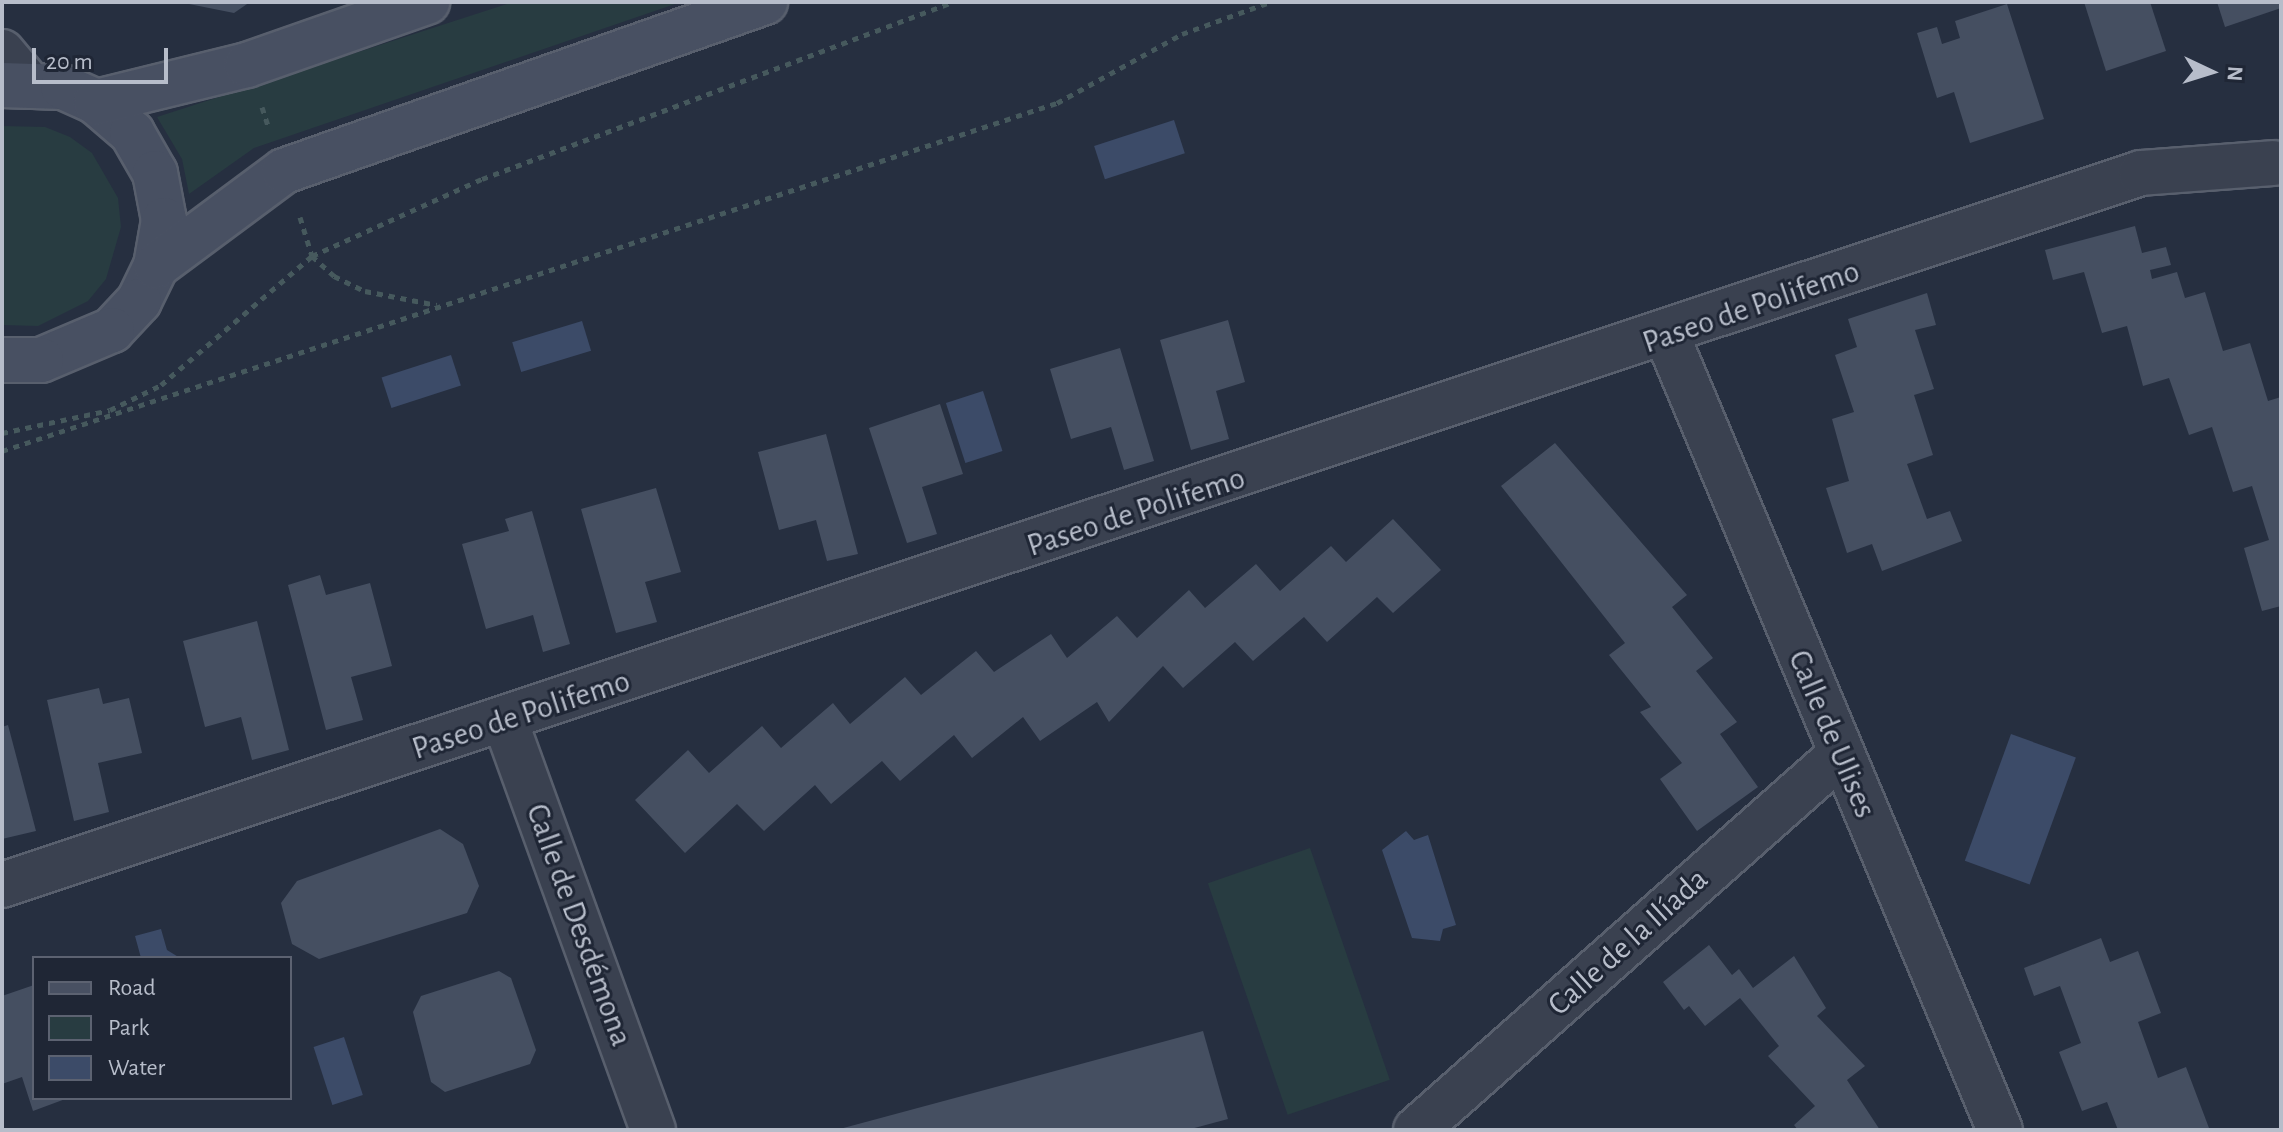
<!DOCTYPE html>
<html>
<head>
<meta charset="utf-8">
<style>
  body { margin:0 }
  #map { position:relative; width:2283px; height:1132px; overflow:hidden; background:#262f40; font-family:"Alegreya Sans",sans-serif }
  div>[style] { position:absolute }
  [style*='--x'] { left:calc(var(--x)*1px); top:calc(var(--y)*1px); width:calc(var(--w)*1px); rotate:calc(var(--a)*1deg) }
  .green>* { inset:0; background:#283c41; transform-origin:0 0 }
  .water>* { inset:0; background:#3c4b68; transform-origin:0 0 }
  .building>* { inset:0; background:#454f61 }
  .path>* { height:5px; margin-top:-2.5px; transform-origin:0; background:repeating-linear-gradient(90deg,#46595d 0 6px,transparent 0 12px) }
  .roads { filter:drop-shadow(2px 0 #585f6d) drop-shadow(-2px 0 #585f6d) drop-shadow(0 2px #585f6d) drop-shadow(0 -2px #585f6d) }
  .street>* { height:44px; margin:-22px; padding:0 22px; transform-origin:22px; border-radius:22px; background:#3a4150 }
  .secondary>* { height:44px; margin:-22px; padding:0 22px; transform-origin:22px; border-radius:22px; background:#485062 }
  span { translate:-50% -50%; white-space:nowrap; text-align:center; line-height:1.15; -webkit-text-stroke:6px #1f2635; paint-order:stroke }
  .street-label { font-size:32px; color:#b7bdca }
  .frame { position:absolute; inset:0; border:4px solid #b7bdca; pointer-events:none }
  .legend { position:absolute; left:32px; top:956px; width:260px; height:144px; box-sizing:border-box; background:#1f2635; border:2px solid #5c6271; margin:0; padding:10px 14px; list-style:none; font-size:24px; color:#b7bdca }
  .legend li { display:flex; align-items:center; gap:16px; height:40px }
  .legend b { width:40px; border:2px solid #5c6271 }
  .north { position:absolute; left:2171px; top:32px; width:80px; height:80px; -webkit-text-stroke:6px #1f2635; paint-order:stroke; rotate:94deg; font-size:22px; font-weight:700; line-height:32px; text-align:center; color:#b7bdca }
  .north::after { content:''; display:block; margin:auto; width:28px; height:36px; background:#b7bdca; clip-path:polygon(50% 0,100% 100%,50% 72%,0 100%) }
  .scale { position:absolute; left:32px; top:48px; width:136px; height:36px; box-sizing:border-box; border:4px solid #b7bdca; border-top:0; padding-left:10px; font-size:24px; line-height:28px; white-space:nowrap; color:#b7bdca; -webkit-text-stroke:6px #1f2635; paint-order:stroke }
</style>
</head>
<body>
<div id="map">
  <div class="green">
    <div style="clip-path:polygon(513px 2px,681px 2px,254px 148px,189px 194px,182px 159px,157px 117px)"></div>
    <div style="clip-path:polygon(2px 126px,45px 127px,70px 137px,92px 153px,118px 198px,121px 227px,106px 279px,88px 301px,38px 326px,2px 325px)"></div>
    <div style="left:1310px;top:848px;width:245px;height:108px;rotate:71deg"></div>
  </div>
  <div class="water">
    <div style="left:1174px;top:120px;width:35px;height:84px;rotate:72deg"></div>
    <div style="left:582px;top:321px;width:31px;height:73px;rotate:73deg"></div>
    <div style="left:451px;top:355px;width:32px;height:73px;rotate:72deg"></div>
    <div style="left:983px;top:391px;width:63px;height:39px;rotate:72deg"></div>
    <div style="left:2011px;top:734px;width:69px;height:135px;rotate:20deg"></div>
    <div style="clip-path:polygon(1406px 831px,1414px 840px,1428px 835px,1456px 925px,1443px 929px,1440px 941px,1412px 938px,1382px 850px)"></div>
    <div style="clip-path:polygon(161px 929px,167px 950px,180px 958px,141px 958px,135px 936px)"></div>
    <div style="left:344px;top:1037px;width:61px;height:32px;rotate:72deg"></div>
  </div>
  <div class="building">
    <div style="clip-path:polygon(179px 2px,250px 2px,234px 13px)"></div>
    <div style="clip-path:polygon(2084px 2px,2150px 2px,2166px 51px,2106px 71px)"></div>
    <div style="clip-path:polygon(2217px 2px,2281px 2px,2281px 8px,2225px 27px)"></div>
    <div style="clip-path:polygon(2007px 4px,2044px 119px,1970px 143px,1954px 92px,1937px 98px,1917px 33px,1937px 27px,1942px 44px,1960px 38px,1955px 21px)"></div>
    <div style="clip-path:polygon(2135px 226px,2142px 253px,2166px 247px,2171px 265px,2150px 270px,2152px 279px,2177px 272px,2185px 298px,2205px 292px,2223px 351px,2250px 343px,2268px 401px,2281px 397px,2281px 606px,2262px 611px,2244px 548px,2269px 540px,2252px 486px,2233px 492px,2212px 427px,2189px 435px,2169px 378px,2143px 386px,2127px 326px,2102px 333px,2084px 272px,2053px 280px,2045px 250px)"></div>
    <div style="clip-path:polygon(1927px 293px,1936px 325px,1915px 330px,1934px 389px,1914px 395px,1933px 455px,1907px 464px,1927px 519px,1950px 511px,1962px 541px,1882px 571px,1872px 544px,1847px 553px,1826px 488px,1849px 481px,1832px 419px,1854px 412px,1835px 355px,1857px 347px,1848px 319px)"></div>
    <div style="clip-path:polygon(1228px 320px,1245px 382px,1216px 391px,1229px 439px,1191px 450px,1160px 340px)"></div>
    <div style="clip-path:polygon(1120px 348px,1154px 461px,1124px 470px,1111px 427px,1071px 439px,1050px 369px)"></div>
    <div style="clip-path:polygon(940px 404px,963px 474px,922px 487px,937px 534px,907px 543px,869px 428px)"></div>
    <div style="clip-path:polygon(826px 434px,858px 554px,827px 561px,816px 520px,779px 530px,758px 452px)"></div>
    <div style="clip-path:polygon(1555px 443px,1687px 595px,1672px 607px,1713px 658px,1696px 671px,1737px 722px,1720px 734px,1758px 787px,1697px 831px,1660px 779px,1682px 763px,1640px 712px,1651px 707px,1609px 655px,1625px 643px,1501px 486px)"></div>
    <div style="clip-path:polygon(656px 488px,681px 572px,645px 582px,657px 622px,616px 633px,581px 509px)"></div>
    <div style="clip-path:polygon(532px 511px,570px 644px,543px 652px,533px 615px,486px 629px,462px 544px,509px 531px,505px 519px)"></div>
    <div style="clip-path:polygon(1393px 519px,1441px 570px,1393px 613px,1377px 597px,1327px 642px,1304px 617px,1253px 661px,1235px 642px,1183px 688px,1163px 666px,1109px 722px,1097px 702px,1040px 741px,1023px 717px,972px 758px,954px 735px,900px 781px,882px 761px,831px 804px,815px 785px,764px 831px,737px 804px,685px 853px,635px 800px,688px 750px,709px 773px,762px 726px,781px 748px,833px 703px,850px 724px,905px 677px,921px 695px,976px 651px,994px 672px,1051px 634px,1067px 658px,1117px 616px,1137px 638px,1189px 590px,1205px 608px,1256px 564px,1280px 591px,1331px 546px,1346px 562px)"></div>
    <div style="clip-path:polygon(320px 575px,326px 595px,370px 583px,392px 666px,351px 677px,363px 720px,326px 730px,288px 585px)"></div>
    <div style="clip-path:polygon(257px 621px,289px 750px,252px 760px,241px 717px,205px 727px,183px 641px)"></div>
    <div style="clip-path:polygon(99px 688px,103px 704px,129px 698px,142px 753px,98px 763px,109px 812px,74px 821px,47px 700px)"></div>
    <div style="clip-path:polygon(8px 725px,36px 831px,2px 839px,2px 727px)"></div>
    <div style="clip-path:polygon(440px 829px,463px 844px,479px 886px,467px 913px,319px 959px,292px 944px,281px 903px,297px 881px)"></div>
    <div style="clip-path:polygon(2101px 938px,2110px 962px,2138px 951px,2161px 1013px,2138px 1022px,2158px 1078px,2186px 1067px,2209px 1128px,2118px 1130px,2107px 1102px,2082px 1111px,2059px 1052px,2081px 1043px,2060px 986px,2034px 996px,2024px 968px)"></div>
    <div style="clip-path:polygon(1709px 945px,1732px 975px,1739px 969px,1753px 988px,1794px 956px,1826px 1008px,1817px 1016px,1865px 1066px,1847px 1080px,1880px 1130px,1798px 1130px,1794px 1125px,1815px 1106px,1768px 1056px,1779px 1046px,1740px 998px,1705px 1026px,1689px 1006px,1684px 1010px,1663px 982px)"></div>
    <div style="clip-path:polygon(499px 971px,511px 978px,536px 1050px,530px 1064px,445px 1092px,431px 1082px,413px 1012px,421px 996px)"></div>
    <div style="clip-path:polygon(34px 985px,34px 1098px,68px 1098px,33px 1111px,22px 1077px,2px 1084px,2px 996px)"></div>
    <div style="clip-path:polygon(1203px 1031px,1228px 1119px,1187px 1130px,836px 1130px)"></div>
  </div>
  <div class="path">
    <div style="--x:262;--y:107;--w:22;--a:72"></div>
    <div style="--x:300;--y:217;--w:41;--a:72.9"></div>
    <div style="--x:312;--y:256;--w:30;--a:42"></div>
    <div style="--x:334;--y:276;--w:34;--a:26"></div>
    <div style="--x:365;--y:291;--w:73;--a:11"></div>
    <div style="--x:2;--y:433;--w:110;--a:-12"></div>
    <div style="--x:110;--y:410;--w:57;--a:-26.1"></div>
    <div style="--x:161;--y:385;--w:199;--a:-40.5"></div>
    <div style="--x:312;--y:256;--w:187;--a:-24.4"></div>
    <div style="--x:482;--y:179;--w:503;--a:-20.6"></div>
    <div style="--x:2;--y:451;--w:1111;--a:-18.26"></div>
    <div style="--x:1057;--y:103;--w:143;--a:-28.9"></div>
    <div style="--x:1182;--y:34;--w:94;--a:-20"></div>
  </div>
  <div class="roads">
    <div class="street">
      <div style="--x:2;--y:52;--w:38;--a:50"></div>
      <div style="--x:1667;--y:336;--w:861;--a:67.25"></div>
      <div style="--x:505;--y:721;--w:435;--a:70.1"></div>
      <div style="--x:2;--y:885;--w:2254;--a:-18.41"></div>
      <div style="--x:2141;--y:173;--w:133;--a:-4.3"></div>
      <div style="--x:1416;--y:1130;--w:566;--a:-41.49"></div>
    </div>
    <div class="secondary">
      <div style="--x:2;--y:85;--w:61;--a:1.9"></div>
      <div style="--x:63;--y:87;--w:36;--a:24"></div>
      <div style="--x:96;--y:102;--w:48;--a:40.7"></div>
      <div style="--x:132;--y:133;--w:46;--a:60.1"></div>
      <div style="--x:155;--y:173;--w:48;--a:79.2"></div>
      <div style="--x:164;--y:220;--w:47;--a:99.9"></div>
      <div style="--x:156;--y:266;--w:39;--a:116"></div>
      <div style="--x:139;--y:301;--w:40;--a:133"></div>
      <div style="--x:112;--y:330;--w:77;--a:157.1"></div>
      <div style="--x:41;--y:360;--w:39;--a:180"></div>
      <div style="--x:96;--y:102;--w:155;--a:-13.8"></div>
      <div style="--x:247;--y:65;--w:191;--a:-19.3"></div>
      <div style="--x:156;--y:266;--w:159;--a:-36.6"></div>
      <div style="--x:284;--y:171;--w:510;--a:-19.36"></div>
    </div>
  </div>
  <div class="street-label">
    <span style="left:1751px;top:307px;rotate:-19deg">Paseo de Polifemo</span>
    <span style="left:1136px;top:512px;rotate:-18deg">Paseo de Polifemo</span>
    <span style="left:521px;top:715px;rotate:-18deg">Paseo de Polifemo</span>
    <span style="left:1832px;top:734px;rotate:67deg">Calle de Ulises</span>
    <span style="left:579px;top:925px;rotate:70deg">Calle de Desdémona</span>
    <span style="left:1628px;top:942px;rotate:-42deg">Calle de la Ilíada</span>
  </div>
  <div class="frame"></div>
  <ul class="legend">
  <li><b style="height:10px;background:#485062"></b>Road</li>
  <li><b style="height:22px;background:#283c41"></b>Park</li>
  <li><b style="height:22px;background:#3c4b68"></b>Water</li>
  </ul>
  <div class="north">N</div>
  <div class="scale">20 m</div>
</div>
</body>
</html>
